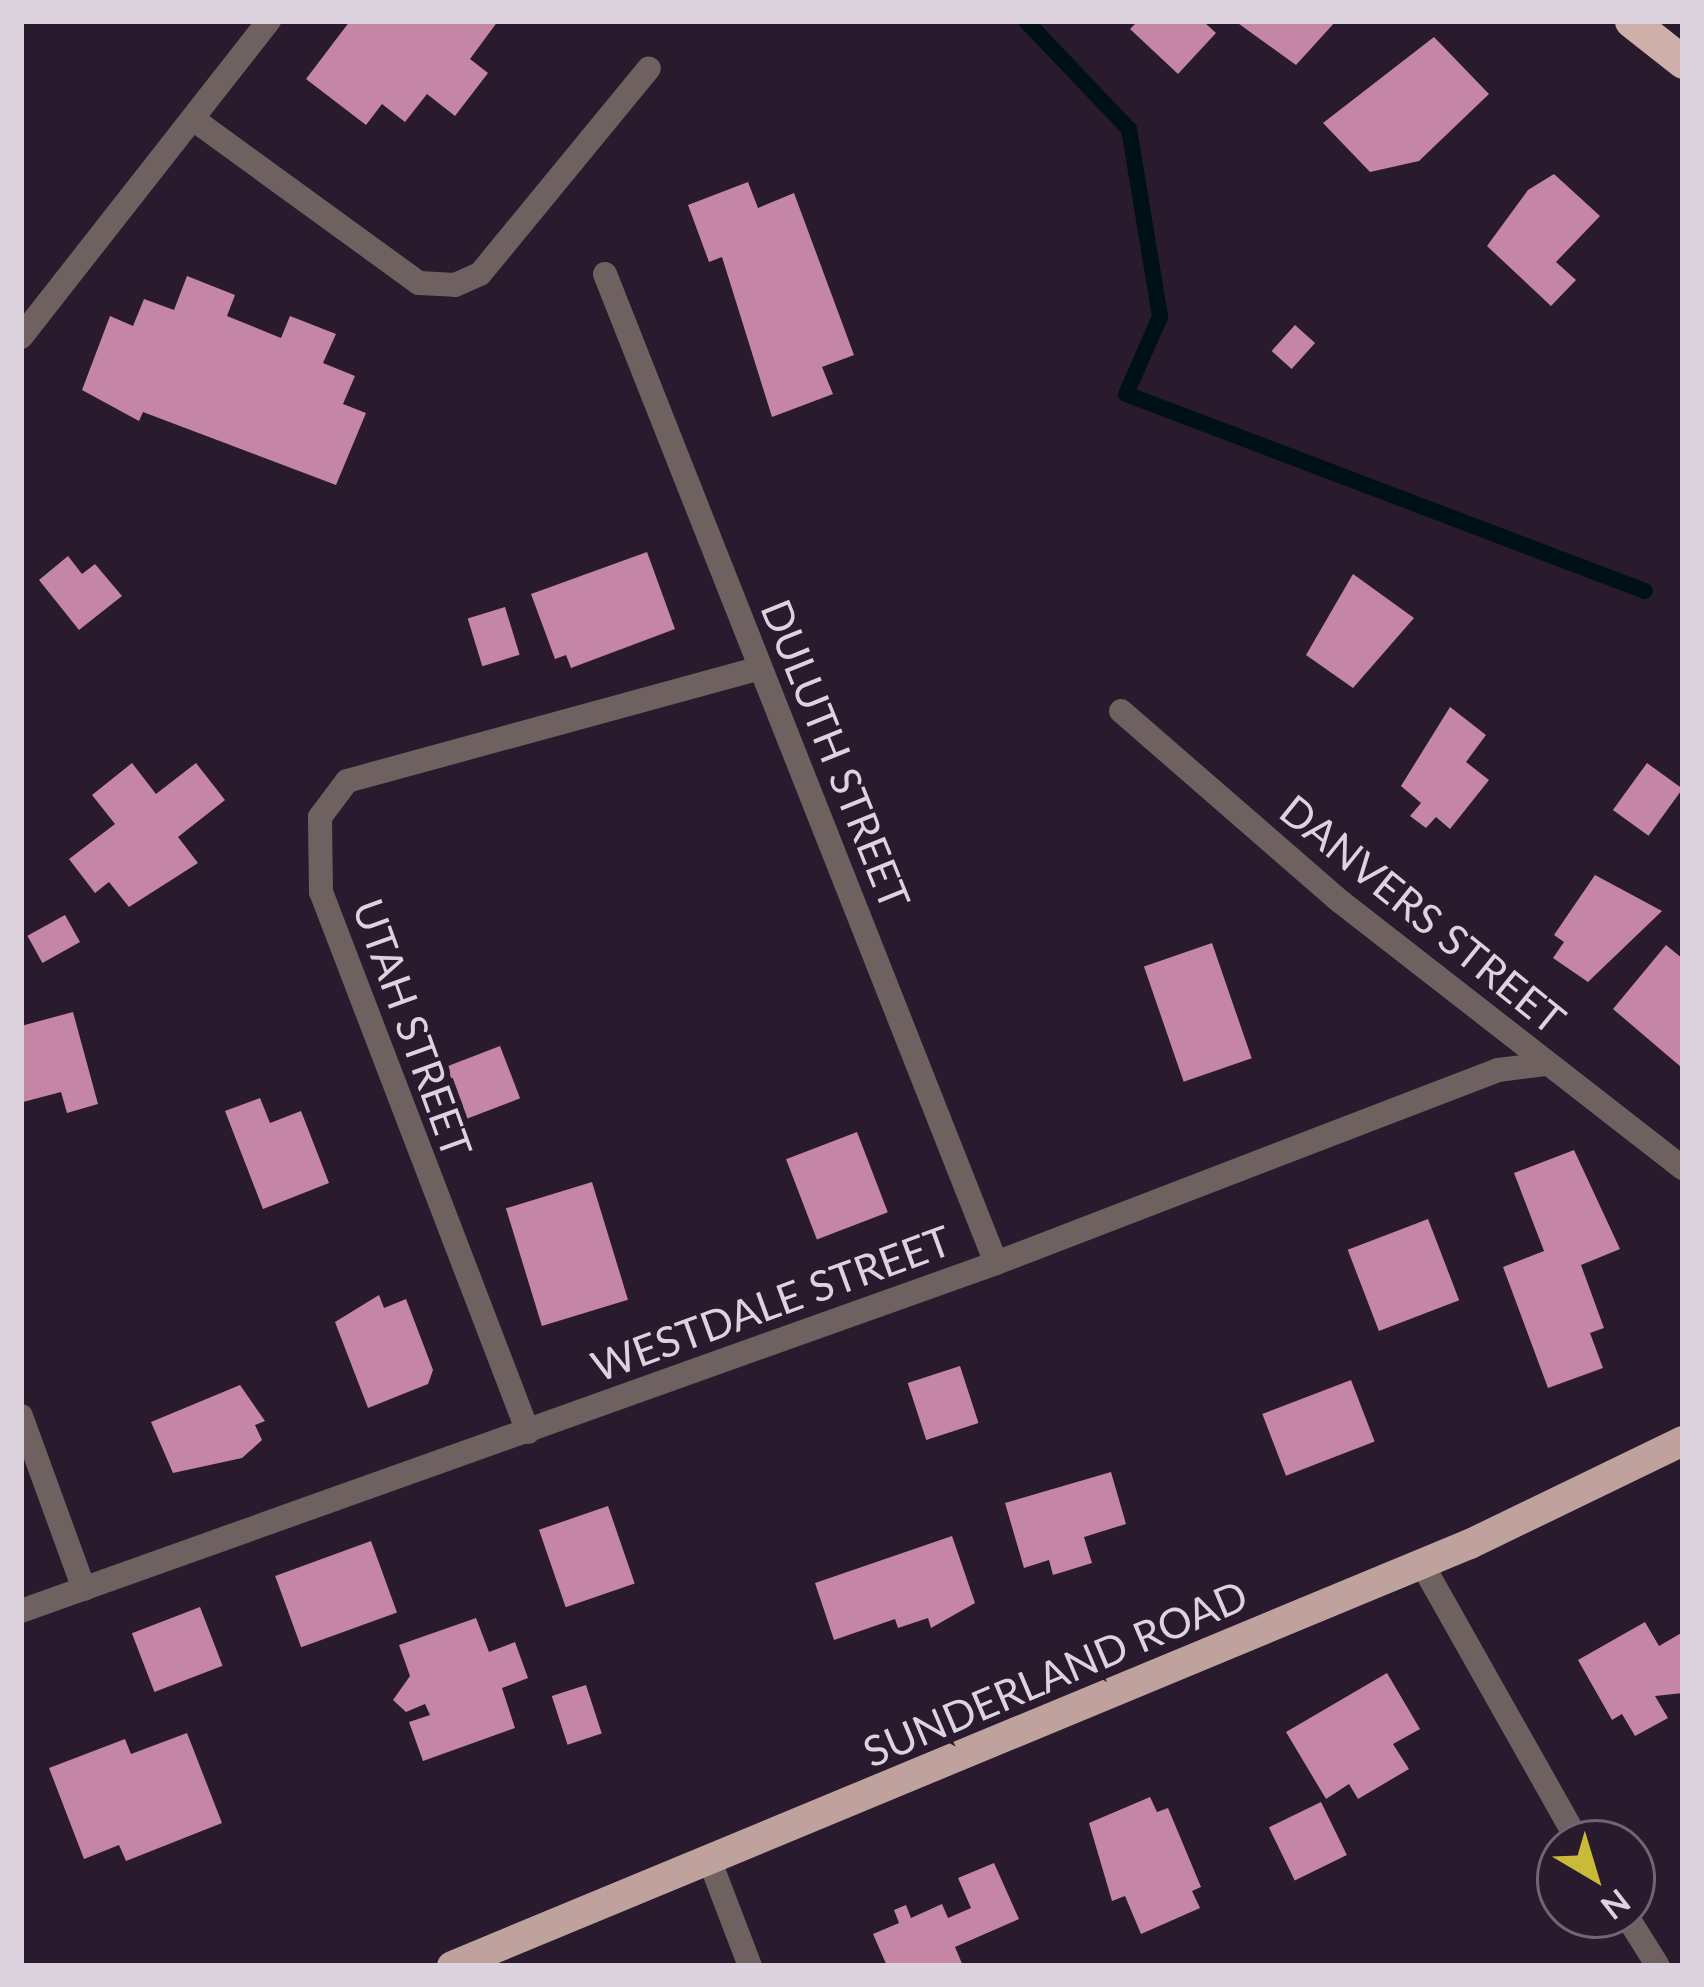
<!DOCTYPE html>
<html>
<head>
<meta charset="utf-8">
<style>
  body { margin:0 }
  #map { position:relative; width:1704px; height:1987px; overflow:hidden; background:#291a2d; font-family:Lato,sans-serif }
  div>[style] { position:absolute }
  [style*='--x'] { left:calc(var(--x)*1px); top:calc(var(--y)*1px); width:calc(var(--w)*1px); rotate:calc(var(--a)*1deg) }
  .stream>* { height:16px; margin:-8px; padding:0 8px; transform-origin:8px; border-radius:8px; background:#001115 }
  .building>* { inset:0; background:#c586a5; transform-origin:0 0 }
  .service>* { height:24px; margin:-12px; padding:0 12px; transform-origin:12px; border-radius:12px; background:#6f615f }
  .minor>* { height:24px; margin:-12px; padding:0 12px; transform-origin:12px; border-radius:12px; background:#6f615f }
  .primary>* { height:30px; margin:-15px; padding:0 15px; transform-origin:15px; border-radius:15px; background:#bfa29d }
  .trunk>* { height:33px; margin:-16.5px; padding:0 16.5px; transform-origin:16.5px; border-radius:16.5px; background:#ceafa9 }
  span { translate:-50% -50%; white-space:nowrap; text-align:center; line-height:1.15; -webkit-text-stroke:12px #291a2d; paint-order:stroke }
  .street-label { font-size:42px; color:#ddd3df }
  .frame { position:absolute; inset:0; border:24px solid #ddd3df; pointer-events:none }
  .north { position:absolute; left:1536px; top:1819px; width:120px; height:120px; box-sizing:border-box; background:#291a2d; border:3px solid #716474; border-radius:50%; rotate:142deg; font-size:33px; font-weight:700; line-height:48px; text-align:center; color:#ddd3df }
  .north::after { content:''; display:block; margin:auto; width:42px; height:54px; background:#caba3a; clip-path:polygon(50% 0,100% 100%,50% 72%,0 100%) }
</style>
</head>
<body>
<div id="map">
  <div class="stream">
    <div style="--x:1026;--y:21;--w:149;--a:46.4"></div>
    <div style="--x:1129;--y:129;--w:191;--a:80.6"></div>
    <div style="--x:1160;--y:317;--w:84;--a:113.8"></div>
    <div style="--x:1126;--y:394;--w:555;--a:20.79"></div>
  </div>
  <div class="building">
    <div style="clip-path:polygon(350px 21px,498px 21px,470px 59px,488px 73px,455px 116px,427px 94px,405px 122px,382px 104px,366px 125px,306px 79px)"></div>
    <div style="clip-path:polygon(1138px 21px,1203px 21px,1216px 33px,1178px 74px,1130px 29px)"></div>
    <div style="clip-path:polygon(1235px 21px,1336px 21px,1296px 65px)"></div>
    <div style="clip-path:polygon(1434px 37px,1489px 94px,1419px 161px,1370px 172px,1323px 123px)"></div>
    <div style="clip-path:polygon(1554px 174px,1600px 216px,1556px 262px,1576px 280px,1551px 306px,1487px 246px,1528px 190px)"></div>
    <div style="clip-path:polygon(748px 182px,758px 208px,794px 193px,854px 355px,822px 367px,833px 394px,772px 417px,722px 257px,709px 262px,688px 205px)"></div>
    <div style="clip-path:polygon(187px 276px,235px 295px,227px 316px,281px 338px,290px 316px,336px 334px,323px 363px,355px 376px,343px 404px,366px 413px,336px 485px,143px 412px,139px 421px,82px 390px,110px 316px,133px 326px,144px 299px,174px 310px)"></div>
    <div style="left:1295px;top:325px;width:27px;height:35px;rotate:42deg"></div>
    <div style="clip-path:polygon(647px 552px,675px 629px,571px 668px,566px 655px,555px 659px,531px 594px)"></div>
    <div style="clip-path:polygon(68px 556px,82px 574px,95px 564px,122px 596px,79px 630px,39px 580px)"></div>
    <div style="clip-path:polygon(1353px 574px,1414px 618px,1353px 688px,1306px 655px)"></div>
    <div style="left:505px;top:607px;width:50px;height:39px;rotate:73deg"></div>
    <div style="clip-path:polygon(1450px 707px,1486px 735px,1466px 762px,1489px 780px,1450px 829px,1436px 817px,1426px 828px,1410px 816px,1421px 803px,1401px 786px)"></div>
    <div style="clip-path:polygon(132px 763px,156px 794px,196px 763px,225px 800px,178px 837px,198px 863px,129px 907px,109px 882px,95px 893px,69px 859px,115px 824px,92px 795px)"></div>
    <div style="left:1647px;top:763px;width:44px;height:58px;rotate:36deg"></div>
    <div style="clip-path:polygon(1595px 875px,1662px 911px,1588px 982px,1553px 958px,1564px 942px,1554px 935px)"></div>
    <div style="left:65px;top:915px;width:31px;height:43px;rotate:61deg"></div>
    <div style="left:1212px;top:943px;width:122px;height:72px;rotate:71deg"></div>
    <div style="clip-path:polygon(1666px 945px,1683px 959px,1681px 1067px,1613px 1009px)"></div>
    <div style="clip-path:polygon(73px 1012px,98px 1104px,67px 1113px,61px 1092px,23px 1102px,21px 1026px)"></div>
    <div style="left:500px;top:1046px;width:56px;height:57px;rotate:69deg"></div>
    <div style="clip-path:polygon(260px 1098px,270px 1123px,301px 1111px,329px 1183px,263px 1209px,225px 1111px)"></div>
    <div style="left:857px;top:1132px;width:86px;height:76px;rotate:69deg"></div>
    <div style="clip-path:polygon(1574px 1150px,1620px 1249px,1581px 1265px,1604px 1328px,1590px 1333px,1603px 1368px,1548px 1388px,1503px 1267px,1544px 1251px,1514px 1173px)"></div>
    <div style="left:592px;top:1182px;width:123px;height:90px;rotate:73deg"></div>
    <div style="left:1428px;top:1219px;width:87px;height:86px;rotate:69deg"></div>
    <div style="clip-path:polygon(379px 1295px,384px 1308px,406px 1299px,433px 1370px,428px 1384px,368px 1408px,335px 1322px)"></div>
    <div style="left:960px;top:1366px;width:60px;height:55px;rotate:72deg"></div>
    <div style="left:1351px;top:1380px;width:66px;height:95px;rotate:69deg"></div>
    <div style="clip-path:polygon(240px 1385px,265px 1421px,255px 1425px,262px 1440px,242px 1458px,173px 1473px,151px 1422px)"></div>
    <div style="clip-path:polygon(1111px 1472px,1126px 1524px,1084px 1537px,1092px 1563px,1053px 1575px,1049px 1560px,1024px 1568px,1005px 1503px)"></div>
    <div style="left:608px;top:1506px;width:82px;height:73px;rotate:71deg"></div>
    <div style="clip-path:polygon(952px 1536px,975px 1603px,931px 1628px,928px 1618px,898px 1628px,895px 1619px,834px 1640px,815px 1583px)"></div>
    <div style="left:371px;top:1541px;width:76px;height:102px;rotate:70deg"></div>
    <div style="left:200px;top:1607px;width:63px;height:73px;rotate:69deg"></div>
    <div style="clip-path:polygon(476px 1618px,489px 1652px,515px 1642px,528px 1678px,502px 1688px,515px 1728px,423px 1761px,409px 1722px,430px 1715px,425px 1704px,406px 1712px,393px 1700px,410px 1676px,399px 1645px)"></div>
    <div style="clip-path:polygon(1645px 1622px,1659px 1646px,1683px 1632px,1683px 1693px,1655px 1696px,1668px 1718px,1635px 1736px,1622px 1714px,1612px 1720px,1578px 1660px)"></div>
    <div style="clip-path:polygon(1387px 1673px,1420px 1729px,1393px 1744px,1409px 1769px,1358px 1799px,1349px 1784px,1326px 1799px,1286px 1732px)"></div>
    <div style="left:586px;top:1685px;width:51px;height:36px;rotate:72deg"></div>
    <div style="clip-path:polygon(187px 1733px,222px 1823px,126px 1861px,119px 1845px,84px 1859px,49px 1768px,125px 1739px,131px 1754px)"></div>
    <div style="clip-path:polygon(1150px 1797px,1157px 1812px,1168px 1808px,1201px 1887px,1192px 1891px,1200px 1908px,1141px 1934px,1125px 1896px,1112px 1901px,1089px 1823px)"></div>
    <div style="left:1321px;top:1802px;width:59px;height:58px;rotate:64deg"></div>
    <div style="clip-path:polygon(994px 1863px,1019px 1919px,955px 1947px,963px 1966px,887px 1966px,873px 1934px,899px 1923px,894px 1910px,906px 1905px,911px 1918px,942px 1904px,948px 1918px,971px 1908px,958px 1878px)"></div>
  </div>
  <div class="service">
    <div style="--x:193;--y:119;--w:279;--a:36"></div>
    <div style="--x:419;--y:283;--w:36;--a:3"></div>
    <div style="--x:455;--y:285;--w:27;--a:-24"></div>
    <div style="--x:480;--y:274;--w:266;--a:-50.6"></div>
    <div style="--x:21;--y:337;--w:402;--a:-51.9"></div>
  </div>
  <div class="minor">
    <div style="--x:605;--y:274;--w:1063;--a:68.43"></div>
    <div style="--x:1121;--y:711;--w:291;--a:41"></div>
    <div style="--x:1341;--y:902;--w:433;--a:37.9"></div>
    <div style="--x:21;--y:1416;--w:184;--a:70"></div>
    <div style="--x:528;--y:1432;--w:578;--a:-110.97"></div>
    <div style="--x:321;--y:892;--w:75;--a:-90.8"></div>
    <div style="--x:320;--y:817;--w:45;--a:-53.1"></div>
    <div style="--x:347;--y:781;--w:428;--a:-15.3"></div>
    <div style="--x:1422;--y:1564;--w:320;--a:60.6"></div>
    <div style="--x:21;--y:1611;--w:1035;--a:-19.64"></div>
    <div style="--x:996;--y:1263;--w:538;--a:-21.03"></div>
    <div style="--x:1498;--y:1070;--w:48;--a:-7.1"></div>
    <div style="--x:711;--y:1864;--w:109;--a:69.1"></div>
    <div style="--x:1626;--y:1915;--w:60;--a:57.9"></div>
  </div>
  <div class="primary">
    <div style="--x:452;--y:1966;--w:1102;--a:-22.52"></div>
    <div style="--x:1470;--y:1544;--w:237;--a:-25.8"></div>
  </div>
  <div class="trunk">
    <div style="--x:1631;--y:21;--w:66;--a:38.3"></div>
  </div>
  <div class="street-label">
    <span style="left:836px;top:754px;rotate:68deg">DULUTH STREET</span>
    <span style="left:1423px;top:914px;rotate:39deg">DANVERS STREET</span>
    <span style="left:413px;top:1028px;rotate:70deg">UTAH STREET</span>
    <span style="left:771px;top:1303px;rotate:-20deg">WESTDALE STREET</span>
    <span style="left:1055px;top:1673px;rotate:-23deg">SUNDERLAND ROAD</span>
  </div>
  <div class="frame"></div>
  <div class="north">N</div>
</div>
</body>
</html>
